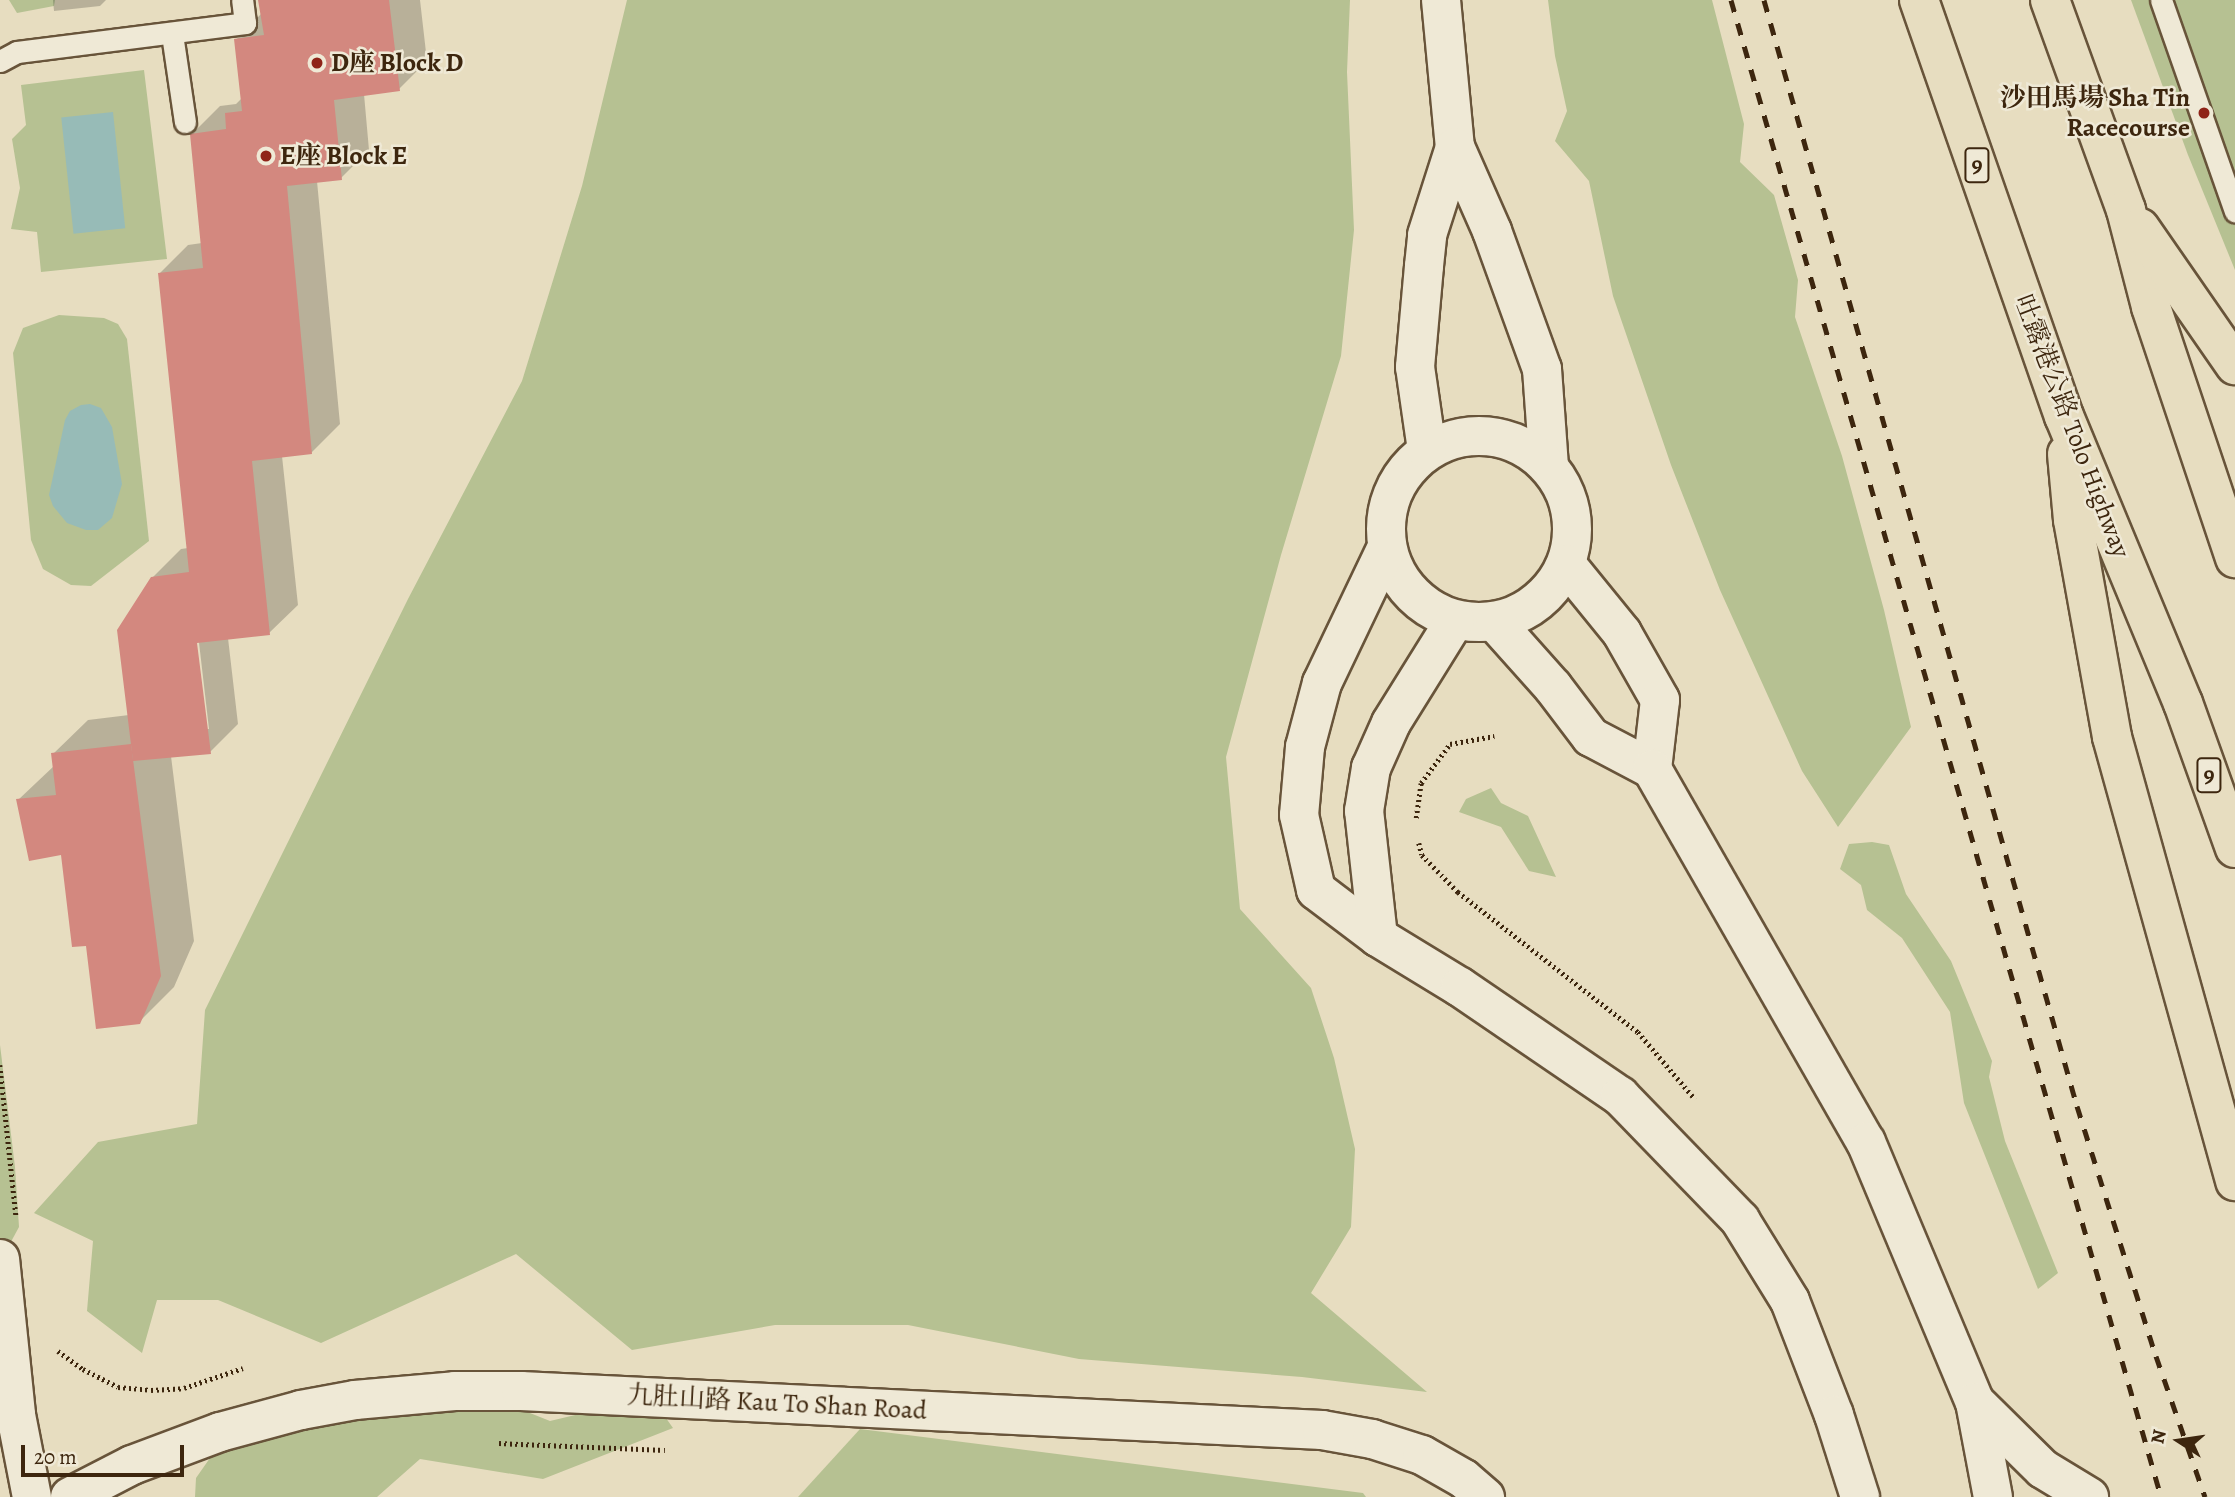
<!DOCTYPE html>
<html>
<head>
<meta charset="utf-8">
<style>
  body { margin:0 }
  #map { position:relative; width:2235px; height:1497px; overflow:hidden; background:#e7ddc0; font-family:Alegreya,"Noto Serif TC",serif }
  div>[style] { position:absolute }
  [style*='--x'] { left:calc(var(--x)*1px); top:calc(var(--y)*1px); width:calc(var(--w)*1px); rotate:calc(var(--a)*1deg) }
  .green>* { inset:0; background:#b6c192 }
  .water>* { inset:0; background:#97bbb7; transform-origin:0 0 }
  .shadow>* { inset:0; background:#0003 }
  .building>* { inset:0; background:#d3887f }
  .path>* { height:4.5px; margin-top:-2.25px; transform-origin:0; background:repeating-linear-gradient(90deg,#3d260e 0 2px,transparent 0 5.5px) }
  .roads { filter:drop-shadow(2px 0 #68543a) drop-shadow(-2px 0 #68543a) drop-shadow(0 2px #68543a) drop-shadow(0 -2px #68543a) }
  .lane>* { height:21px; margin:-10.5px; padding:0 10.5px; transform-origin:10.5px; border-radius:10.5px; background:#efe9d6 }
  .street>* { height:38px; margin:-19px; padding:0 19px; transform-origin:19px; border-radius:19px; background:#efe9d6 }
  .secondary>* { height:38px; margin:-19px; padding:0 19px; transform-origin:19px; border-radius:19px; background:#efe9d6 }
  .secondary>.ring { margin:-19px; padding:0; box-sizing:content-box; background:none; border:38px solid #efe9d6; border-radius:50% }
  .highway>* { height:38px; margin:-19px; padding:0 19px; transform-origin:19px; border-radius:19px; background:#e7ddc0 }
  .rail>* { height:5px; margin-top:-2.5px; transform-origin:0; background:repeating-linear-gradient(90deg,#3d260e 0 12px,transparent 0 24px) }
  .dots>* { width:19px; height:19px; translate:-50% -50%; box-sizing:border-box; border:4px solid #efe9d6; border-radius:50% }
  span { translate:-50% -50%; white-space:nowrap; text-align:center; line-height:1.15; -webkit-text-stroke:5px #efe9d6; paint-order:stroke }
  .shield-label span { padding:2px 5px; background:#efe9d6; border:2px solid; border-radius:5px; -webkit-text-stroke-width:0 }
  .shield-label { font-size:24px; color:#3d260e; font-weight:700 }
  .poi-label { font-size:26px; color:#3d260e; font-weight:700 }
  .left { translate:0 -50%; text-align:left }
  .right { translate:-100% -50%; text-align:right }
  .street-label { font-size:26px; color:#3d260e }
  .north { position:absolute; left:2144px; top:1406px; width:70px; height:70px; -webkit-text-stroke:5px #efe9d6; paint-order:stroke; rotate:282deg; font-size:19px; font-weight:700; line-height:28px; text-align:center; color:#3d260e }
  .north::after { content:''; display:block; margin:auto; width:24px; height:32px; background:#3d260e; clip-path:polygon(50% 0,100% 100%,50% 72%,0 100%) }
  .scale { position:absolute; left:21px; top:1445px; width:163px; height:32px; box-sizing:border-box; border:4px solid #3d260e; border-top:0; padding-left:9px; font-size:21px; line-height:24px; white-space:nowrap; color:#3d260e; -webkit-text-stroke:5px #efe9d6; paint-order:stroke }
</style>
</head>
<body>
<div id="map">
  <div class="green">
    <div style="clip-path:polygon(9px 0,55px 0,54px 6px,17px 13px)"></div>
    <div style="clip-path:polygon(627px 0,1350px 0,1347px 72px,1354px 230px,1341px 356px,1281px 555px,1226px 757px,1240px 909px,1311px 988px,1334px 1058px,1355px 1149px,1351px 1227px,1311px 1293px,1427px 1392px,1302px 1377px,1079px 1359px,908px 1325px,775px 1325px,632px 1350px,516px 1254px,321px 1343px,218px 1300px,157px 1300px,142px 1353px,87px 1311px,93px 1241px,34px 1213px,98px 1142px,197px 1124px,205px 1010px,408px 599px,522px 381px,582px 186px)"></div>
    <div style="clip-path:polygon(1548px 0,1712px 0,1744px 124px,1740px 162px,1774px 195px,1798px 280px,1795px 317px,1842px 456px,1884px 610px,1911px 727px,1838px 827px,1802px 771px,1720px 590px,1671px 465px,1613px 296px,1589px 181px,1555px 141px,1567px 111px,1555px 56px)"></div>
    <div style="clip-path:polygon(2131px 0,2235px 0,2235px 270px,2188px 155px)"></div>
    <div style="clip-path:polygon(144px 70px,167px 259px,41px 272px,37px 232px,11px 229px,20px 188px,12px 139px,26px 125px,21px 85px)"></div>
    <div style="clip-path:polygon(59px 315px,104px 318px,118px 324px,127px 339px,149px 541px,91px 586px,71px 585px,43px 569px,31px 540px,13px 353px,23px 328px)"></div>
    <div style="clip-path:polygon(1491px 788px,1501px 803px,1528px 816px,1556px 877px,1529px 871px,1501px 827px,1459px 812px,1466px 799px)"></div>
    <div style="clip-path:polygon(1872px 842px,1889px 845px,1906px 894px,1951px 961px,1992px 1061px,1989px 1077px,2005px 1141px,2058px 1273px,2038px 1289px,1964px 1103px,1950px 1012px,1902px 938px,1867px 910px,1861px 885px,1840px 869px,1849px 844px)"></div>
    <div style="clip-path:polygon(0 1045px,15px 1167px,19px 1227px,0 1262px)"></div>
    <div style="clip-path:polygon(480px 1393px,550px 1421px,651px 1397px,673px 1428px,543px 1479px,420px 1459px,377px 1497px,195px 1497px,196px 1478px,217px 1448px,280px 1422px)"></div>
    <div style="clip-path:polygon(860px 1429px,1363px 1493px,1366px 1497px,798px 1497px)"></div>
  </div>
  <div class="water">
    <div style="left:113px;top:112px;width:117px;height:52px;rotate:84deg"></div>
    <div style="clip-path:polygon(90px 404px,101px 408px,112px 427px,122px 484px,112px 518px,98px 530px,86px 530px,67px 523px,53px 506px,49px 495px,65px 420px,70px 411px,81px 405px)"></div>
  </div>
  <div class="shadow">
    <div style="clip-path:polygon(53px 0,106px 0,100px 6px,54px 11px)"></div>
    <div style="clip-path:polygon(evenodd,260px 0,420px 0,427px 61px,399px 89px,364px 94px,369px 150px,341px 178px,317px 181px,340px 424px,311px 453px,282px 456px,298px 605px,269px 633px,228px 638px,238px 724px,210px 752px,171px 756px,194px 941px,174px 987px,139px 1022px,87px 944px,63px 853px,18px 800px,55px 765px,53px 754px,88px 720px,129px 715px,152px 578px,181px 549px,188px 548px,160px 273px,188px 245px,202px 243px,192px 134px,220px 106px,236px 104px,243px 97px,236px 40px,262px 13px,260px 0,198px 634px,209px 729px,206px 729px,194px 635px,198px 634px)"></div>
  </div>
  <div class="building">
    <div style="clip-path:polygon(258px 0,389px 0,400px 91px,334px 100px,342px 180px,287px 186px,312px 454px,252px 461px,270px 635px,197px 643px,211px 754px,133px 761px,117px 630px,151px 577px,189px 572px,158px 273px,203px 268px,190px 134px,226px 129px,225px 113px,242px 111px,234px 39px,264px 35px)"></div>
    <div style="clip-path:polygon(131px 744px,161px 976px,140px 1024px,96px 1029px,86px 946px,72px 947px,61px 855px,29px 861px,16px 799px,56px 795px,51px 753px)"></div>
  </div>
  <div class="path">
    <div style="--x:1416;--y:818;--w:35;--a:-82"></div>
    <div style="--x:1421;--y:783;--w:49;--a:-53.4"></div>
    <div style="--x:1450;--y:744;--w:45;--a:-10.3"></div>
    <div style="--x:1419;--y:843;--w:12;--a:76"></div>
    <div style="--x:1422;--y:855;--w:52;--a:45.8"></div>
    <div style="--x:1458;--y:892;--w:228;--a:37.9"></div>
    <div style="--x:1638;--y:1032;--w:88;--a:49.6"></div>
    <div style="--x:0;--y:1065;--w:151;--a:83.9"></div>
    <div style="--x:58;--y:1351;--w:31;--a:36"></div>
    <div style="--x:83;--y:1369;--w:39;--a:27"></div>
    <div style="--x:118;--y:1387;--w:33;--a:5"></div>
    <div style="--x:151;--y:1390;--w:33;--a:-3"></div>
    <div style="--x:184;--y:1388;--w:62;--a:-18.7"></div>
    <div style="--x:499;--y:1443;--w:166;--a:2.4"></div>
  </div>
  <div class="roads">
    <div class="lane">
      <div style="--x:2161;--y:0;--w:224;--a:70.7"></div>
      <div style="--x:172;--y:34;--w:89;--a:81.6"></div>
      <div style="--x:0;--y:61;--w:19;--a:-28"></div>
      <div style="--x:17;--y:52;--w:230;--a:-7.2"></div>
      <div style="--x:245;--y:23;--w:23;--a:-97"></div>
    </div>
    <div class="street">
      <div style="--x:0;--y:1259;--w:157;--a:84.1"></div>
      <div style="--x:16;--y:1415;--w:84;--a:79"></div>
    </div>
    <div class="secondary">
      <div style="--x:1441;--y:0;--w:148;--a:84.6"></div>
      <div style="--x:1455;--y:147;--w:92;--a:66.2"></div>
      <div style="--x:1492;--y:231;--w:147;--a:70.1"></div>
      <div style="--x:1542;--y:369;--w:97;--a:85.9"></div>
      <div class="ring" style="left:1386px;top:436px;width:148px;height:148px"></div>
      <div style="--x:1427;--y:450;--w:84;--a:-98.2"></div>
      <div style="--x:1415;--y:367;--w:101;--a:-84.9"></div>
      <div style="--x:1424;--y:266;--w:31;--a:-84"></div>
      <div style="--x:1427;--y:235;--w:92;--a:-72.3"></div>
      <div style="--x:1387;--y:547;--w:151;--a:115.5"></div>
      <div style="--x:1322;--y:683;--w:66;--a:104.9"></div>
      <div style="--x:1305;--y:747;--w:68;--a:95"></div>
      <div style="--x:1299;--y:815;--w:77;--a:77.2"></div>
      <div style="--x:1316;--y:890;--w:78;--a:37.2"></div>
      <div style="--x:1378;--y:937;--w:96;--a:31.4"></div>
      <div style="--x:1460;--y:987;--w:194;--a:34.3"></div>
      <div style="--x:1620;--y:1096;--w:173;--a:45.9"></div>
      <div style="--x:1740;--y:1220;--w:95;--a:58.3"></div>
      <div style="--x:1790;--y:1301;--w:122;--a:68.9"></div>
      <div style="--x:1834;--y:1415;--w:86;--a:72.4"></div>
      <div style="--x:1566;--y:564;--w:89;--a:50.9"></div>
      <div style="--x:1622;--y:633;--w:77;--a:60.4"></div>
      <div style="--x:1660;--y:700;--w:69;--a:96.6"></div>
      <div style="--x:1495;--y:622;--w:87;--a:48.3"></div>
      <div style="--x:1553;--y:687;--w:63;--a:52.8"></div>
      <div style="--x:1591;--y:737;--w:69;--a:27.7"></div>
      <div style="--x:1652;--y:769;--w:430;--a:60.2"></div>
      <div style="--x:1866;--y:1142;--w:282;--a:67.3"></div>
      <div style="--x:1975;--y:1402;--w:97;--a:79.3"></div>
      <div style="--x:1378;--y:937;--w:127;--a:-96.3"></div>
      <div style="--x:1364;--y:811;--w:44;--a:-80.8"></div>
      <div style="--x:1371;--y:768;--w:49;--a:-66"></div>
      <div style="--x:1391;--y:723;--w:121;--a:-58.1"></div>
      <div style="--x:1975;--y:1402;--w:95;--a:44.6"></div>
      <div style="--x:2043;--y:1469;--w:54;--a:31.3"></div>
      <div style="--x:70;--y:1497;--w:70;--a:-27.3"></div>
      <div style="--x:132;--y:1465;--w:94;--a:-20.6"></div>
      <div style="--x:220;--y:1432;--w:84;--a:-15.2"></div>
      <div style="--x:301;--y:1410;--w:55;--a:-10.5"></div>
      <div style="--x:355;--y:1400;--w:100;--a:-5.1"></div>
      <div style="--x:455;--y:1391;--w:66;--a:0"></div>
      <div style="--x:521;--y:1391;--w:802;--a:2.79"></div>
      <div style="--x:1322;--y:1430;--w:51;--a:10.2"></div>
      <div style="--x:1372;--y:1439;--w:52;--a:17.7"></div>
      <div style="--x:1422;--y:1455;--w:48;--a:29.7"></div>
      <div style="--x:1464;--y:1479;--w:28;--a:41"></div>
    </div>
    <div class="highway">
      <div style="--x:1919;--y:0;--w:441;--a:70.8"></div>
      <div style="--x:2064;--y:416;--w:311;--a:67.5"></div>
      <div style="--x:2183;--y:703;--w:154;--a:70.3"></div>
      <div style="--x:2050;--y:0;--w:223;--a:70.1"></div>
      <div style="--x:2126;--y:210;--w:100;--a:75.5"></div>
      <div style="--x:2151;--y:307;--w:265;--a:71.5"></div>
      <div style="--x:2140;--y:228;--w:167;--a:55.3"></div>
      <div style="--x:2067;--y:454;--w:66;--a:84.8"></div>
      <div style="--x:2073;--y:520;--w:220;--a:79.8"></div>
      <div style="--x:2112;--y:737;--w:461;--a:74.5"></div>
    </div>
  </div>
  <div class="rail">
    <div style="--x:1731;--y:0;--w:1558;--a:73.97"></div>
    <div style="--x:1764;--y:0;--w:1149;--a:74.2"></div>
    <div style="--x:2077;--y:1106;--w:262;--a:72.5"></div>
    <div style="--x:2156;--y:1356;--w:149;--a:70.8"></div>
  </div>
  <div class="dots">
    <div style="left:317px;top:63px;background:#8f2418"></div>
    <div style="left:2204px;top:113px;background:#8f2418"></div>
    <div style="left:266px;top:156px;background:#8f2418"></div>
  </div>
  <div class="shield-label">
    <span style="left:1977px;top:165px">9</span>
    <span style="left:2209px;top:775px">9</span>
  </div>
  <div class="poi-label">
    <span class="left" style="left:331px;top:63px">D座 Block D</span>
    <span class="right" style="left:2190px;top:113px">沙田馬場 Sha Tin<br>Racecourse</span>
    <span class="left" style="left:280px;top:156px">E座 Block E</span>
  </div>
  <div class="street-label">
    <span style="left:2072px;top:426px;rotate:69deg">吐露港公路 Tolo Highway</span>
    <span style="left:777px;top:1403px;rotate:3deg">九肚山路 Kau To Shan Road</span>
  </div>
  <div class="north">N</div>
  <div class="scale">20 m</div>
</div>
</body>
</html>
